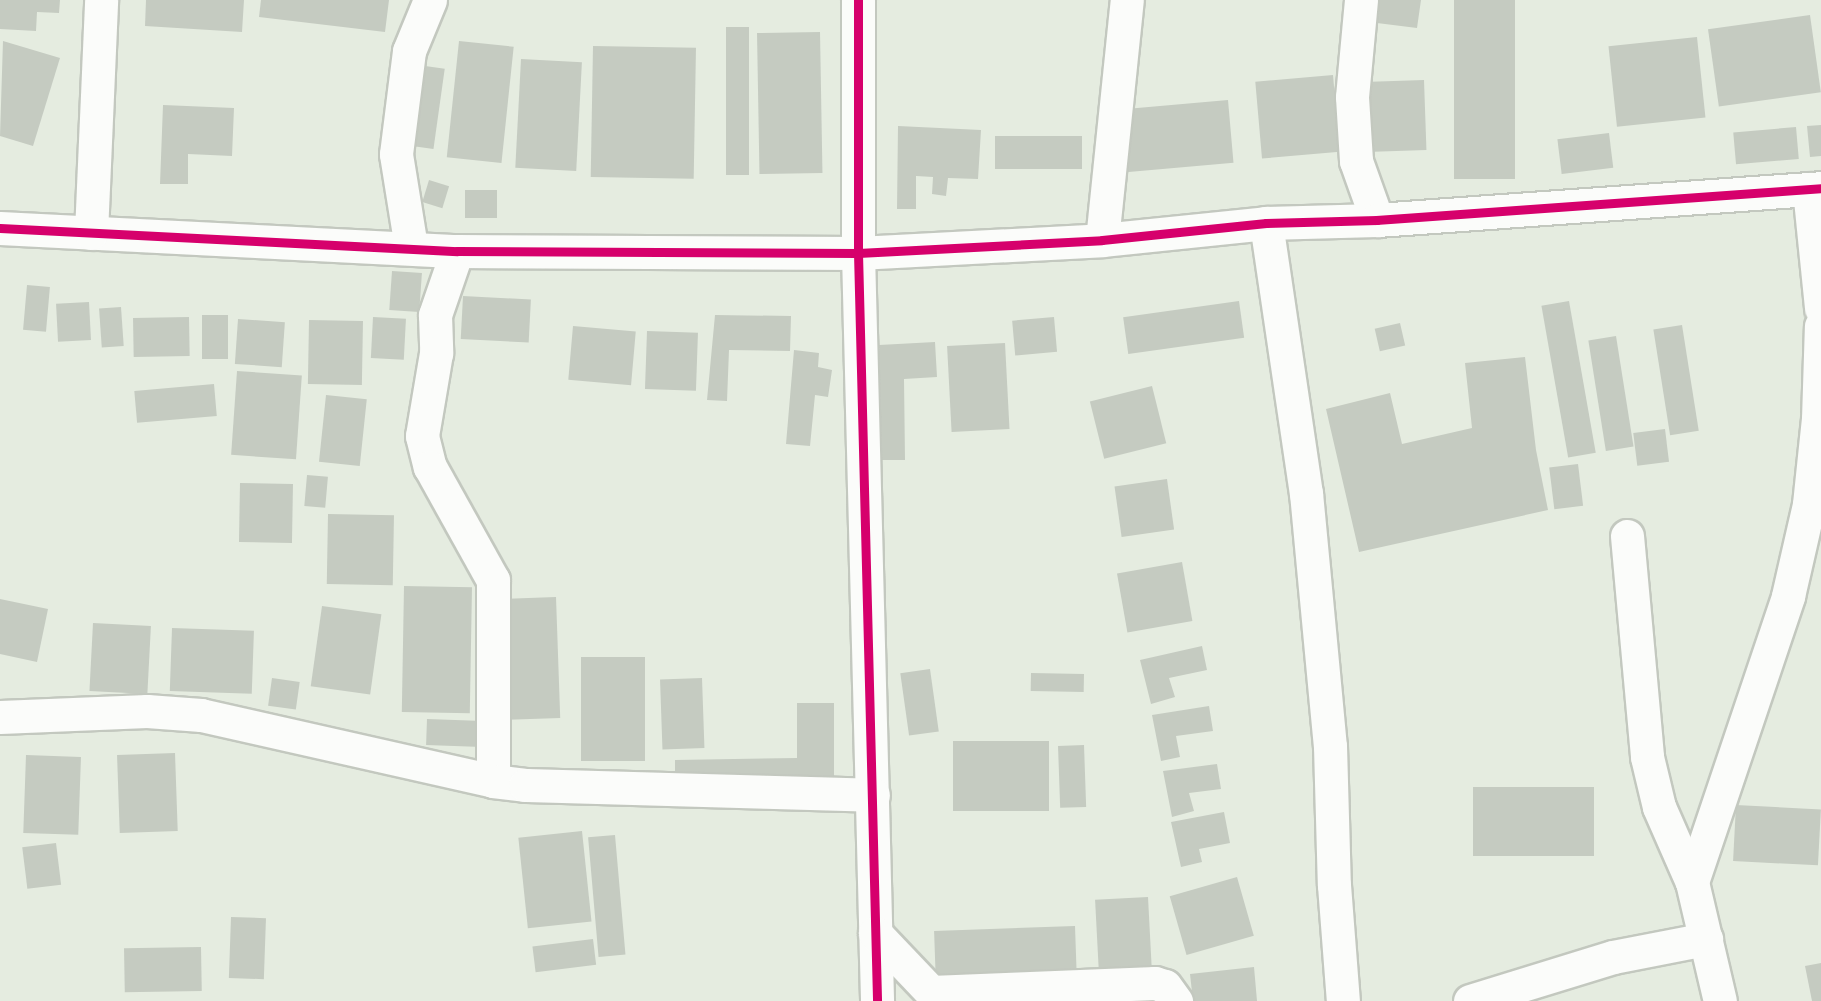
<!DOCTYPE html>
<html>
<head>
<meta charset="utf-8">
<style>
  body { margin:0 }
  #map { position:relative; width:1821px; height:1001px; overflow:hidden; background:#e5ece0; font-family:"Archivo Narrow",sans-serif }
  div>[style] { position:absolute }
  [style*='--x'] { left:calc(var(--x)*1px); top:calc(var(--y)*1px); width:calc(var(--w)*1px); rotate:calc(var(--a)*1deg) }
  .building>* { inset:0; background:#c5cbc1; transform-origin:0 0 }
  .roads { filter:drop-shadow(2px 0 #c3c8bf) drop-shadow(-2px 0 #c3c8bf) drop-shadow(0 2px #c3c8bf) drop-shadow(0 -2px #c3c8bf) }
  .minor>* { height:33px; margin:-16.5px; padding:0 16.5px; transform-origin:16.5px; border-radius:16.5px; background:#fbfcfa }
  .cycleway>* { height:9px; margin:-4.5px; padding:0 4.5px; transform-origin:4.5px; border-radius:4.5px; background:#d6006c }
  span { translate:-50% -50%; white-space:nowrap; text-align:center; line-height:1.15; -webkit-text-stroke:6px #f1fee9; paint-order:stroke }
</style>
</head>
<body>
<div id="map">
  <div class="building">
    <div style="clip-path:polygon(0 0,60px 0,59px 13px,37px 12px,36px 31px,0 29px)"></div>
    <div style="clip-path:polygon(146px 0,244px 0,242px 32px,145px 26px)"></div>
    <div style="clip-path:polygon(261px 0,389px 0,385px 32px,259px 17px)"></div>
    <div style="clip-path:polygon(1372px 0,1421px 0,1417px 28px,1369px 22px)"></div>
    <div style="left:1454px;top:0;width:61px;height:179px"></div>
    <div style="left:1810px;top:15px;width:78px;height:103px;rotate:82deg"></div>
    <div style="left:726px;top:27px;width:23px;height:148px"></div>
    <div style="left:820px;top:32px;width:141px;height:63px;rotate:89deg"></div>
    <div style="left:1697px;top:37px;width:81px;height:89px;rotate:84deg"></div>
    <div style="clip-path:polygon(3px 41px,60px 58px,33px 146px,0 136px)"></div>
    <div style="left:459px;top:41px;width:55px;height:117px;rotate:6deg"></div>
    <div style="left:593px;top:46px;width:103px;height:131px;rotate:1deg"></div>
    <div style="left:521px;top:59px;width:61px;height:109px;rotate:3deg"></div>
    <div style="left:418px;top:65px;width:27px;height:81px;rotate:8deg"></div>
    <div style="left:1333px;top:75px;width:77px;height:78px;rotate:85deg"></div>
    <div style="left:1424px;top:80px;width:70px;height:68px;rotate:88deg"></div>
    <div style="left:1228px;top:100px;width:63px;height:111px;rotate:85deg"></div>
    <div style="clip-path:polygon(163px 105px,234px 108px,232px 156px,188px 154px,188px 184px,160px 184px)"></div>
    <div style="clip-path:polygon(1821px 125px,1821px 156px,1810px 157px,1807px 126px)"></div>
    <div style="clip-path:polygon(898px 126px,981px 130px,978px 179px,948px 178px,946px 196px,932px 194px,933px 177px,916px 176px,916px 209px,897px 209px)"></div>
    <div style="left:1796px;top:127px;width:32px;height:63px;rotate:85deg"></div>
    <div style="left:1609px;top:133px;width:35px;height:52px;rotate:83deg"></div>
    <div style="left:1082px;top:136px;width:33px;height:87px;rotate:90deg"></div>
    <div style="left:429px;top:180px;width:21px;height:23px;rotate:17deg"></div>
    <div style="left:465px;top:190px;width:32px;height:28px"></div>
    <div style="left:392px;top:271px;width:30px;height:39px;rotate:4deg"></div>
    <div style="left:27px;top:285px;width:23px;height:45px;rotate:5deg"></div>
    <div style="left:463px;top:296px;width:68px;height:43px;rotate:3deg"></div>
    <div style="left:1239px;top:301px;width:37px;height:117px;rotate:82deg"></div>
    <div style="left:1569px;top:301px;width:154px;height:28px;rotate:80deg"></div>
    <div style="left:89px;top:302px;width:38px;height:33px;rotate:87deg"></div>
    <div style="left:121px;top:307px;width:39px;height:22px;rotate:86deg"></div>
    <div style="left:202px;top:315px;width:26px;height:44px"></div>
    <div style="clip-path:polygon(715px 315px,791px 316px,790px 351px,729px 350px,727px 401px,707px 400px)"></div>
    <div style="left:189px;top:317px;width:39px;height:56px;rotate:89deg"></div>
    <div style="left:373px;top:317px;width:33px;height:41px;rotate:3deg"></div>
    <div style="left:1054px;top:317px;width:35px;height:42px;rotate:85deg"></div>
    <div style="left:238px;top:319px;width:47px;height:45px;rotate:4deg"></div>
    <div style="left:309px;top:320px;width:54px;height:64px;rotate:1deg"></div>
    <div style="left:1400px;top:323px;width:23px;height:26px;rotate:77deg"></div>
    <div style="left:1682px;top:325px;width:107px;height:29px;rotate:81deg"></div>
    <div style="left:573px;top:326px;width:63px;height:54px;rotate:5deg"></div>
    <div style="left:647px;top:331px;width:51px;height:58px;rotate:2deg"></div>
    <div style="left:1616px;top:336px;width:112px;height:28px;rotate:81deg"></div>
    <div style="clip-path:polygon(935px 342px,937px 377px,904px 379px,905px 460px,881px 460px,879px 345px)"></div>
    <div style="left:1005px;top:343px;width:86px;height:58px;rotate:87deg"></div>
    <div style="clip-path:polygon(794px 350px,819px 353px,818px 367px,832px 370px,828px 397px,815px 395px,810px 446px,786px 444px)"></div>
    <div style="clip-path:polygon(1525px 357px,1536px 450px,1548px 510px,1359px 552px,1326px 409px,1390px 393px,1402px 444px,1472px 428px,1465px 363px)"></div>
    <div style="left:237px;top:371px;width:65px;height:84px;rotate:4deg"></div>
    <div style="left:214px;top:384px;width:32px;height:80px;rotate:85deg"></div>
    <div style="left:1152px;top:386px;width:59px;height:64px;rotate:76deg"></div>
    <div style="left:326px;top:395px;width:41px;height:67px;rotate:6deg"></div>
    <div style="left:1665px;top:429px;width:33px;height:32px;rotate:83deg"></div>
    <div style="left:1578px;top:464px;width:42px;height:29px;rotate:83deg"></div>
    <div style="left:307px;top:475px;width:21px;height:31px;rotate:5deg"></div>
    <div style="left:1167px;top:479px;width:51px;height:53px;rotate:82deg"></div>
    <div style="left:240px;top:483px;width:53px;height:59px;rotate:1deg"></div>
    <div style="left:328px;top:514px;width:66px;height:70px;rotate:1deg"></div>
    <div style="left:1182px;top:562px;width:60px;height:66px;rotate:80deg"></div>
    <div style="left:404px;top:586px;width:68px;height:126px;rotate:1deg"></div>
    <div style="left:556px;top:597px;width:121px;height:56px;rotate:88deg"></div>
    <div style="clip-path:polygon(0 599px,48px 609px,37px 662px,0 654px)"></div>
    <div style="left:322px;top:606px;width:60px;height:81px;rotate:8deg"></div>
    <div style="left:93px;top:623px;width:58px;height:68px;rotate:3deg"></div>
    <div style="left:172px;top:628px;width:82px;height:63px;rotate:2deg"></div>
    <div style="clip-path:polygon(1202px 646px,1207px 670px,1169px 678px,1175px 697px,1151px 704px,1140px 660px)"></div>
    <div style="left:645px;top:657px;width:104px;height:64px;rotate:90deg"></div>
    <div style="left:930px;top:669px;width:63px;height:30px;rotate:82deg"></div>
    <div style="left:1031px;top:673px;width:53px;height:18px;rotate:1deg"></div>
    <div style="left:272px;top:678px;width:28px;height:28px;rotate:8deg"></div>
    <div style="left:702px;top:678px;width:70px;height:42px;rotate:88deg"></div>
    <div style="clip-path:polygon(797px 703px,834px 703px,834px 781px,675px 784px,675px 760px,797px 758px)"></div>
    <div style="clip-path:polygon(1209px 706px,1213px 731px,1176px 736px,1180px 757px,1161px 761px,1152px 715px)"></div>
    <div style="left:427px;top:719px;width:49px;height:26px;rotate:2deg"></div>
    <div style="left:1049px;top:741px;width:70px;height:96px;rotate:90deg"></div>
    <div style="left:1084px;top:745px;width:62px;height:26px;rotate:88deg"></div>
    <div style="left:175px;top:753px;width:78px;height:58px;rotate:88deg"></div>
    <div style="left:26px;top:755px;width:55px;height:78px;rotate:2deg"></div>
    <div style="clip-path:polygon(1217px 764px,1221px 789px,1189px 793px,1194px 811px,1172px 817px,1163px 771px)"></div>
    <div style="left:1473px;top:787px;width:121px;height:69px"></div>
    <div style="left:1736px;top:805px;width:85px;height:56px;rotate:3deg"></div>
    <div style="clip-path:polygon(1224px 812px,1230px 843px,1199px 849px,1202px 862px,1181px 867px,1171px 822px)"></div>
    <div style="left:582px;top:831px;width:91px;height:64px;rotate:84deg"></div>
    <div style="left:615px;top:835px;width:120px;height:27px;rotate:85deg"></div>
    <div style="left:56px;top:843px;width:42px;height:34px;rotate:83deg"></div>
    <div style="left:1237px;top:877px;width:61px;height:70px;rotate:74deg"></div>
    <div style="left:1148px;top:897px;width:83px;height:53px;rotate:87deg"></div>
    <div style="left:231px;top:917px;width:35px;height:61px;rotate:2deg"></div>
    <div style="left:1075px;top:926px;width:57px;height:141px;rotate:88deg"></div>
    <div style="left:593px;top:939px;width:26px;height:61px;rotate:83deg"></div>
    <div style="left:201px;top:947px;width:44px;height:77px;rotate:89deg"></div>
    <div style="clip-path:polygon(1821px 963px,1821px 1001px,1812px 1001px,1805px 966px)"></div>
    <div style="clip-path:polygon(1254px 967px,1257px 1001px,1193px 1001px,1190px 974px)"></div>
  </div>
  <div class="roads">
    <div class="minor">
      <div style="--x:858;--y:0;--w:253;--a:90"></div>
      <div style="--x:858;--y:253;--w:748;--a:88.54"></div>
      <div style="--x:1361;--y:0;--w:97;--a:95.3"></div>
      <div style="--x:1352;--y:97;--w:64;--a:86.4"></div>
      <div style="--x:1356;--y:161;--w:63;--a:70.4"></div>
      <div style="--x:1809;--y:189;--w:120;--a:84.2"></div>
      <div style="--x:1266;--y:223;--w:273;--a:81.6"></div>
      <div style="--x:1306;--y:493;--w:254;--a:84.6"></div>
      <div style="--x:1330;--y:746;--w:139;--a:88.4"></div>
      <div style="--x:1334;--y:885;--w:116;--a:85.6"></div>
      <div style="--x:0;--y:228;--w:458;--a:2.9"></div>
      <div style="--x:457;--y:251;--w:401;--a:0.3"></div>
      <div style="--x:858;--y:253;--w:244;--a:-3"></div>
      <div style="--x:1102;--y:240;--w:165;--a:-5.9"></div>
      <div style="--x:1266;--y:223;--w:111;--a:-1.5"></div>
      <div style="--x:1377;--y:220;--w:445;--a:-4.1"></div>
      <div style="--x:91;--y:233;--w:233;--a:-87.5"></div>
      <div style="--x:1102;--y:240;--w:241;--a:-84.1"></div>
      <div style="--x:411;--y:247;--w:94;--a:-99.2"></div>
      <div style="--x:396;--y:154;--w:104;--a:-82.8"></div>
      <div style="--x:409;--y:51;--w:55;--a:-67.6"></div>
      <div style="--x:457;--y:251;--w:68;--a:109"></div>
      <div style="--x:435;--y:315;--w:38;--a:88"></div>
      <div style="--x:436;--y:353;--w:84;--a:99.6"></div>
      <div style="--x:422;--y:436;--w:32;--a:76"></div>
      <div style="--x:430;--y:467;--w:129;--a:60.9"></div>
      <div style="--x:493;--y:580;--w:201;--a:90"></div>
      <div style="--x:1627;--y:536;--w:222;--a:84.8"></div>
      <div style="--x:1647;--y:757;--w:51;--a:76.5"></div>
      <div style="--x:1659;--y:807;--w:82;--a:66.3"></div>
      <div style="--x:1692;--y:882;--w:122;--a:76.8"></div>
      <div style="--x:0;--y:717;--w:147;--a:-2.3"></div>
      <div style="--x:147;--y:711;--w:54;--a:4.2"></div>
      <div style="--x:201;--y:715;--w:299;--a:12.7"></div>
      <div style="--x:493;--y:781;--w:32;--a:7"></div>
      <div style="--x:525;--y:785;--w:348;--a:1.6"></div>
      <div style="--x:1692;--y:882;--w:302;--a:-71.4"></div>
      <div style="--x:1788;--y:596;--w:94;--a:-77.1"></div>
      <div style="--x:1809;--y:504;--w:85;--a:-84"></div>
      <div style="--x:1818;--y:419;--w:93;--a:-88.2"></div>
      <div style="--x:875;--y:933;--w:81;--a:46.5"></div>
      <div style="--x:931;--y:992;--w:224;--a:-2.3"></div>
      <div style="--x:1155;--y:983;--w:10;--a:17"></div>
      <div style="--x:1165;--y:986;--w:19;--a:54"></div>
      <div style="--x:1470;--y:1001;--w:150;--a:-17.1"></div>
      <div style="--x:1613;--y:957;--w:95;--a:-11"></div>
    </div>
  </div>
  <div class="cycleway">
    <div style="--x:858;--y:0;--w:253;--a:90"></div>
    <div style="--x:858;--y:253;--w:748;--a:88.54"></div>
    <div style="--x:0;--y:228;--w:458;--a:2.9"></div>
    <div style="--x:457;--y:251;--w:401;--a:0.3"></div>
    <div style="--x:858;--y:253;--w:244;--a:-3"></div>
    <div style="--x:1102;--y:240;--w:165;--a:-5.9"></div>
    <div style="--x:1266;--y:223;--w:111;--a:-1.5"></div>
    <div style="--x:1377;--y:220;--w:445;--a:-4.1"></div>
  </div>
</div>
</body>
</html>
